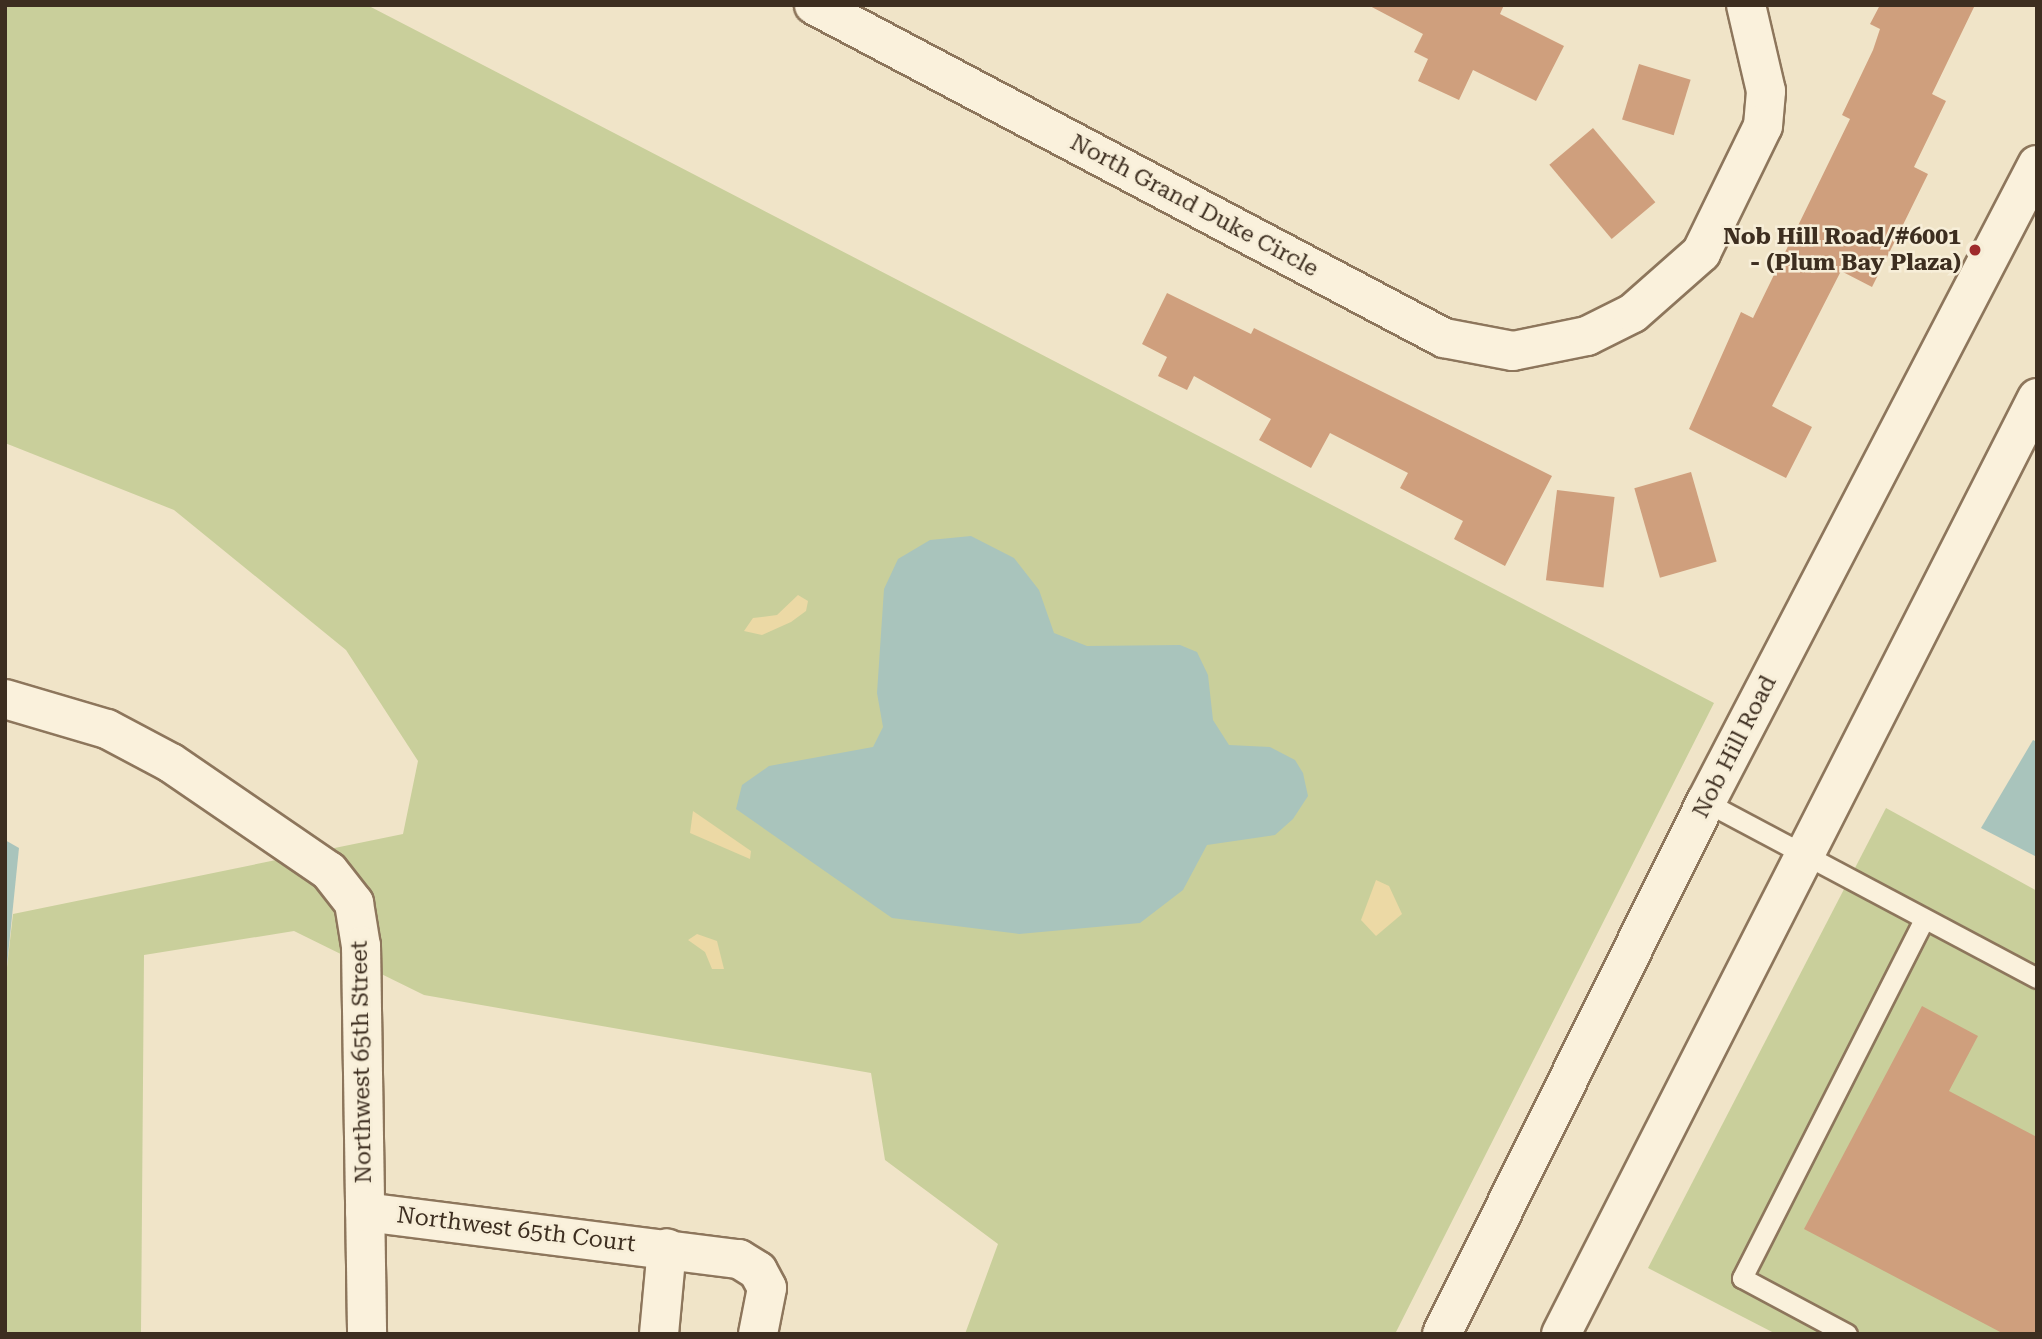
<!DOCTYPE html>
<html>
<head>
<meta charset="utf-8">
<style>
  body { margin:0 }
  #map { position:relative; width:2042px; height:1339px; overflow:hidden; background:#f0e4c8; font-family:"Roboto Serif",serif }
  div>[style] { position:absolute }
  [style*='--x'] { left:calc(var(--x)*1px); top:calc(var(--y)*1px); width:calc(var(--w)*1px); rotate:calc(var(--a)*1deg) }
  .green>* { inset:0; background:#c9cf9b }
  .sand>* { inset:0; background:#ecd9a5 }
  .water>* { inset:0; background:#a9c4bc }
  .building>* { inset:0; background:#cf9f7d; transform-origin:0 0 }
  .roads { filter:drop-shadow(2px 0 #8d765c) drop-shadow(-2px 0 #8d765c) drop-shadow(0 2px #8d765c) drop-shadow(0 -2px #8d765c) }
  .service>* { height:19px; margin:-9.5px; padding:0 9.5px; transform-origin:9.5px; border-radius:9.5px; background:#faf1dc }
  .minor>* { height:38px; margin:-19px; padding:0 19px; transform-origin:19px; border-radius:19px; background:#faf1dc }
  .secondary>* { height:38px; margin:-19px; padding:0 19px; transform-origin:19px; border-radius:19px; background:#faf1dc }
  .dots>* { width:19px; height:19px; translate:-50% -50%; box-sizing:border-box; border:4px solid #f7eed8; border-radius:50% }
  span { translate:-50% -50%; white-space:nowrap; text-align:center; line-height:1.15; -webkit-text-stroke:5px #f7eed8; paint-order:stroke }
  .street-label { font-size:23px; color:#3d2e20 }
  .poi-label { font-size:23px; color:#3d2e20; font-weight:700 }
  .right { translate:-100% -50%; text-align:right }
  .frame { position:absolute; inset:0; border:7px solid #3d2e20; pointer-events:none }
</style>
</head>
<body>
<div id="map">
  <div class="green">
    <div style="clip-path:polygon(5px 5px,367px 5px,1714px 703px,1395px 1334px,965px 1334px,998px 1244px,885px 1160px,871px 1073px,424px 995px,294px 931px,144px 955px,141px 1334px,5px 1334px,5px 985px,13px 914px,403px 834px,418px 761px,346px 650px,174px 510px,5px 443px)"></div>
    <div style="clip-path:polygon(1886px 808px,2037px 891px,2037px 1334px,1776px 1334px,1648px 1268px)"></div>
  </div>
  <div class="sand">
    <div style="clip-path:polygon(798px 595px,808px 601px,806px 611px,791px 622px,762px 635px,744px 631px,753px 618px,777px 615px)"></div>
    <div style="clip-path:polygon(693px 811px,751px 851px,750px 859px,690px 833px)"></div>
    <div style="clip-path:polygon(1376px 880px,1389px 886px,1402px 914px,1376px 936px,1361px 920px)"></div>
    <div style="clip-path:polygon(697px 934px,717px 941px,724px 969px,712px 969px,705px 952px,688px 940px)"></div>
  </div>
  <div class="water">
    <div style="clip-path:polygon(971px 536px,1014px 558px,1039px 590px,1054px 633px,1087px 646px,1180px 645px,1197px 652px,1208px 675px,1213px 720px,1229px 745px,1270px 747px,1295px 760px,1303px 773px,1308px 796px,1293px 819px,1275px 835px,1207px 845px,1183px 890px,1140px 923px,1019px 934px,892px 918px,736px 809px,742px 785px,769px 766px,873px 747px,883px 727px,877px 693px,884px 589px,898px 559px,930px 540px)"></div>
    <div style="clip-path:polygon(2033px 740px,2037px 742px,2037px 857px,1981px 828px)"></div>
    <div style="clip-path:polygon(5px 840px,19px 848px,5px 985px)"></div>
  </div>
  <div class="building">
    <div style="clip-path:polygon(1368px 5px,1504px 5px,1500px 14px,1564px 46px,1536px 101px,1473px 70px,1459px 100px,1418px 81px,1428px 59px,1414px 52px,1423px 34px)"></div>
    <div style="clip-path:polygon(1880px 5px,1975px 5px,1932px 94px,1946px 101px,1914px 167px,1928px 174px,1898px 235px,1872px 287px,1841px 271px,1772px 406px,1812px 427px,1786px 478px,1689px 429px,1741px 312px,1753px 318px,1850px 119px,1842px 115px,1873px 50px,1880px 29px,1870px 24px)"></div>
    <div style="left:1639px;top:64px;width:54px;height:58px;rotate:17deg"></div>
    <div style="left:1593px;top:128px;width:97px;height:57px;rotate:50deg"></div>
    <div style="clip-path:polygon(1167px 293px,1251px 334px,1254px 328px,1552px 476px,1505px 566px,1454px 539px,1463px 521px,1400px 488px,1408px 473px,1330px 433px,1311px 468px,1259px 440px,1271px 419px,1194px 376px,1187px 390px,1158px 376px,1167px 357px,1142px 344px)"></div>
    <div style="left:1691px;top:472px;width:93px;height:59px;rotate:74deg"></div>
    <div style="left:1557px;top:490px;width:58px;height:91px;rotate:7deg"></div>
    <div style="clip-path:polygon(1922px 1006px,1978px 1036px,1949px 1091px,2037px 1137px,2037px 1334px,2004px 1334px,1804px 1229px)"></div>
  </div>
  <div class="roads">
    <div class="service">
      <div style="--x:1706;--y:802;--w:375;--a:28"></div>
      <div style="--x:1847;--y:1334;--w:119;--a:-151.9"></div>
      <div style="--x:1742;--y:1278;--w:402;--a:-63.1"></div>
    </div>
    <div class="minor">
      <div style="--x:814;--y:5;--w:713;--a:27.86"></div>
      <div style="--x:1444;--y:338;--w:70;--a:10.7"></div>
      <div style="--x:1513;--y:351;--w:76;--a:-11.5"></div>
      <div style="--x:1587;--y:336;--w:51;--a:-26.6"></div>
      <div style="--x:1633;--y:313;--w:91;--a:-41.4"></div>
      <div style="--x:1701;--y:253;--w:141;--a:-64"></div>
      <div style="--x:1763;--y:126;--w:35;--a:-85"></div>
      <div style="--x:1766;--y:91;--w:88;--a:-103.1"></div>
      <div style="--x:5;--y:699;--w:106;--a:16.4"></div>
      <div style="--x:107;--y:729;--w:72;--a:28"></div>
      <div style="--x:171;--y:763;--w:191;--a:34.4"></div>
      <div style="--x:329;--y:871;--w:41;--a:52"></div>
      <div style="--x:354;--y:903;--w:44;--a:80.8"></div>
      <div style="--x:361;--y:946;--w:388;--a:89.1"></div>
      <div style="--x:365;--y:1212;--w:377;--a:7.2"></div>
      <div style="--x:739;--y:1259;--w:22;--a:32"></div>
      <div style="--x:758;--y:1271;--w:19;--a:62"></div>
      <div style="--x:767;--y:1288;--w:47;--a:101.1"></div>
      <div style="--x:659;--y:1334;--w:86;--a:-84.7"></div>
    </div>
    <div class="secondary">
      <div style="--x:1442;--y:1334;--w:594;--a:-63.61"></div>
      <div style="--x:1706;--y:802;--w:718;--a:-62.54"></div>
      <div style="--x:1561;--y:1334;--w:1050;--a:-63.04"></div>
    </div>
  </div>
  <div class="dots">
    <div style="left:1975px;top:250px;background:#9e2a2b"></div>
  </div>
  <div class="street-label">
    <span style="left:1194px;top:206px;rotate:28deg">North Grand Duke Circle</span>
    <span style="left:1735px;top:747px;rotate:-63deg">Nob Hill Road</span>
    <span style="left:362px;top:1062px;rotate:-91deg">Northwest 65th Street</span>
    <span style="left:516px;top:1230px;rotate:7deg">Northwest 65th Court</span>
  </div>
  <div class="poi-label">
    <span class="right" style="left:1961px;top:250px">Nob Hill Road/#6001<br>- (Plum Bay Plaza)</span>
  </div>
  <div class="frame"></div>
</div>
</body>
</html>
